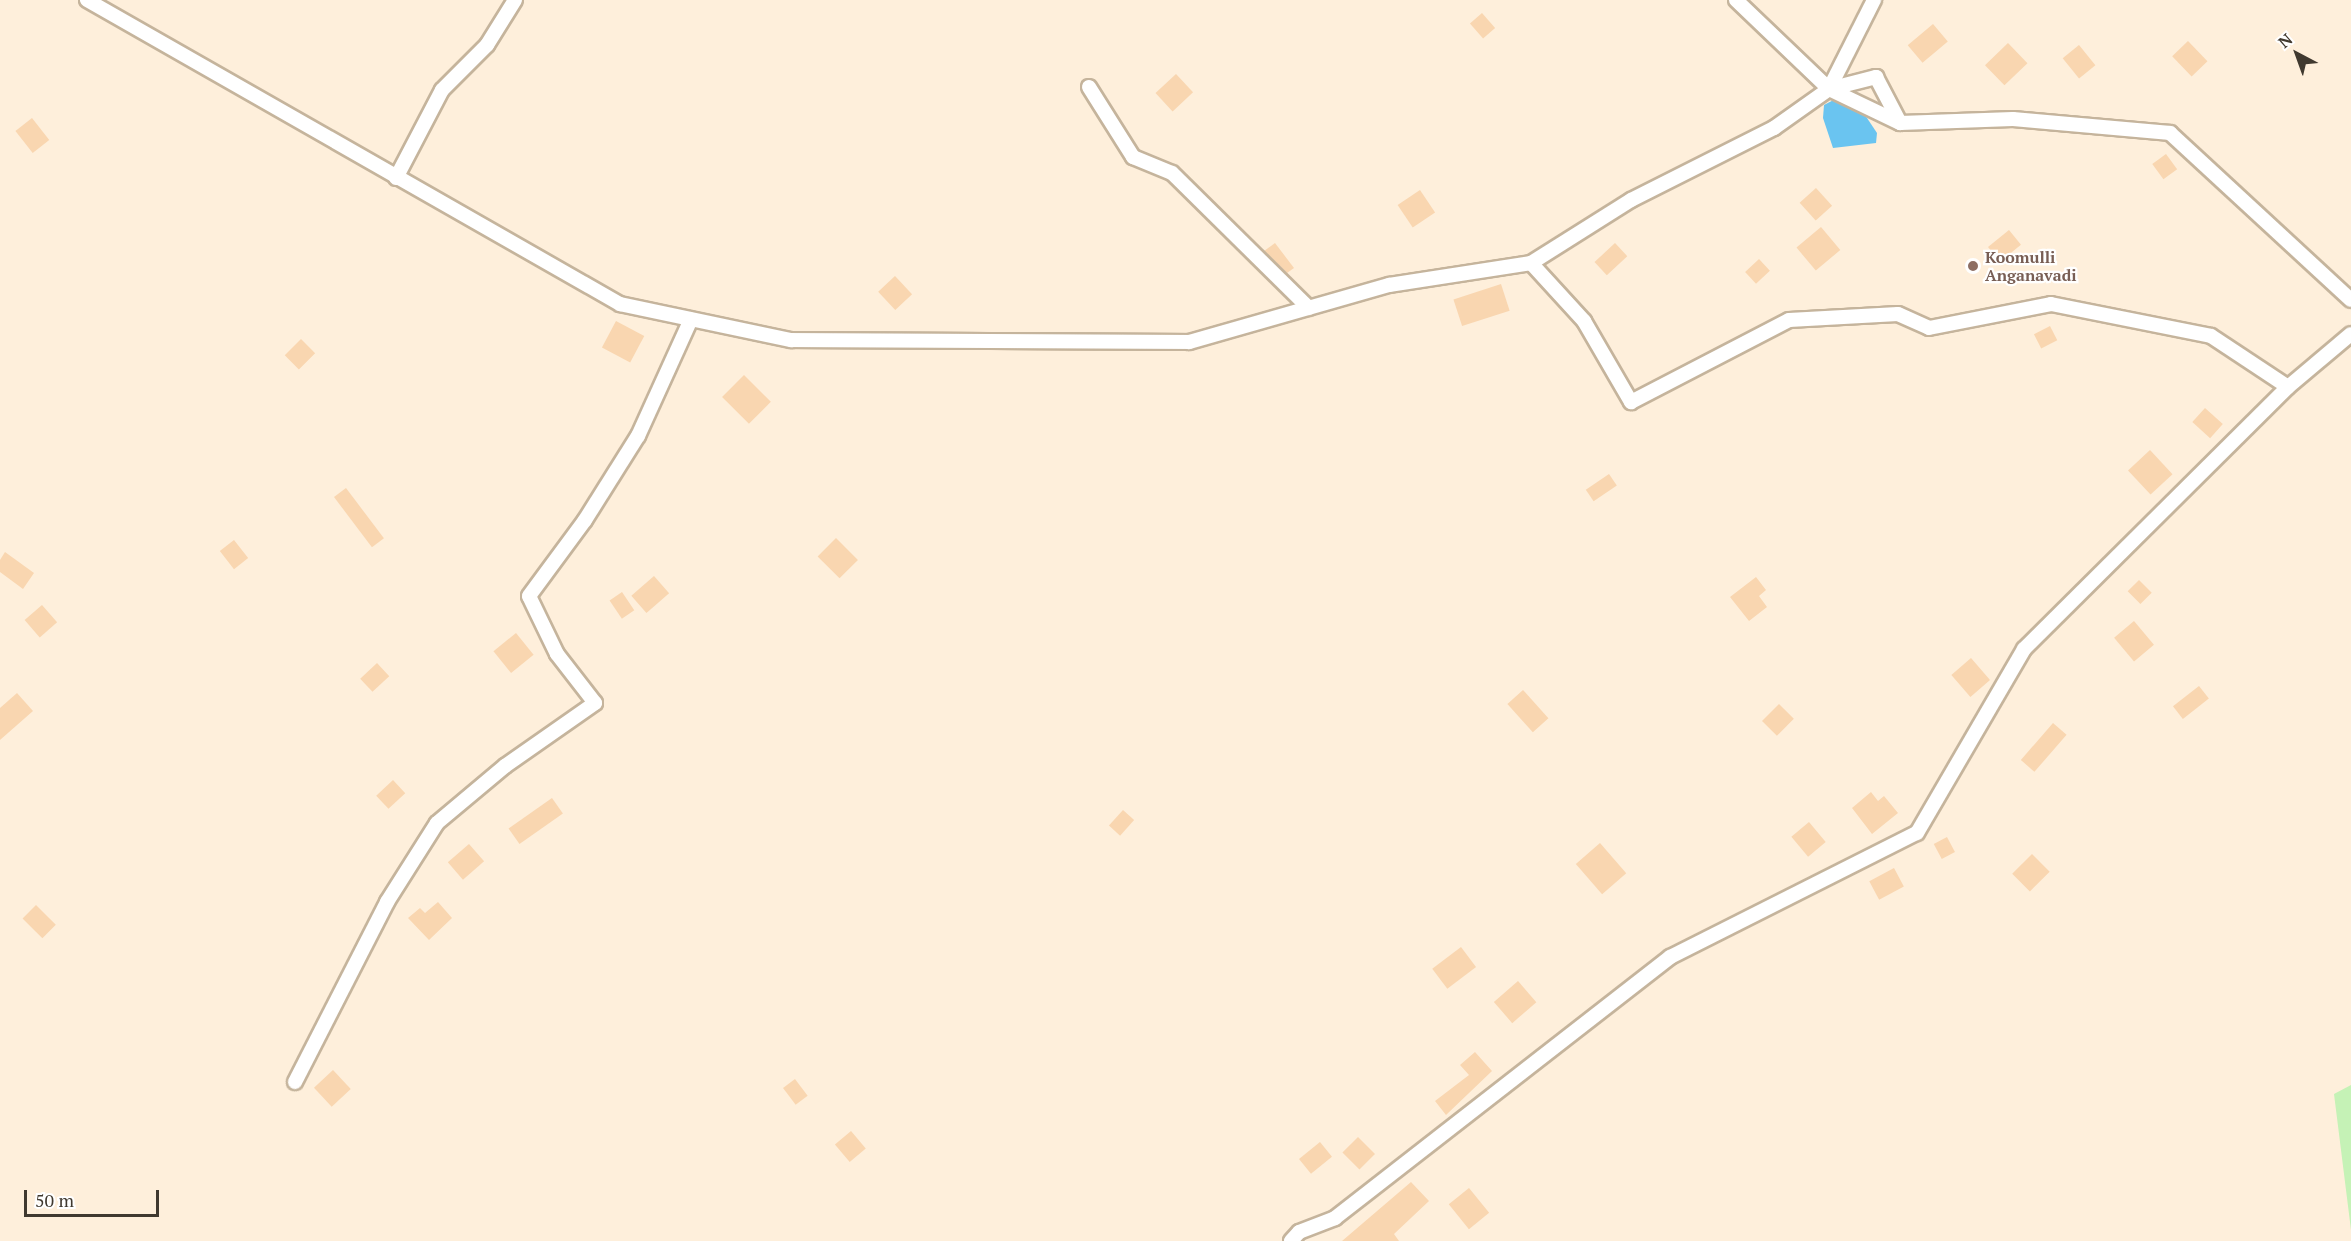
<!DOCTYPE html>
<html>
<head>
<meta charset="utf-8">
<style>
  body { margin:0 }
  #map { position:relative; width:2351px; height:1241px; overflow:hidden; background:#feefdb; font-family:"PT Serif",serif }
  div>[style] { position:absolute }
  [style*='--x'] { left:calc(var(--x)*1px); top:calc(var(--y)*1px); width:calc(var(--w)*1px); rotate:calc(var(--a)*1deg) }
  .green>* { inset:0; background:#c5f2b6 }
  .water>* { inset:0; background:#6ac4f0 }
  .building>* { inset:0; background:#f9d6b0; transform-origin:0 0 }
  .roads { filter:drop-shadow(2px 0 #c5b49c) drop-shadow(-2px 0 #c5b49c) drop-shadow(0 2px #c5b49c) drop-shadow(0 -2px #c5b49c) }
  .street>* { height:14px; margin:-7px; padding:0 7px; transform-origin:7px; border-radius:7px; background:#fff }
  .dots>* { width:16px; height:16px; translate:-50% -50%; box-sizing:border-box; border:3px solid #fff; border-radius:50% }
  span { translate:-50% -50%; white-space:nowrap; text-align:center; line-height:1.15; -webkit-text-stroke:4.5px #fff; paint-order:stroke }
  .education-label { font-size:16px; color:#785e54; font-weight:700 }
  .left { translate:0 -50%; text-align:left }
  .north { position:absolute; left:2267px; top:24px; width:60px; height:60px; -webkit-text-stroke:4px #fff; paint-order:stroke; rotate:319deg; font-size:16px; font-weight:700; line-height:24px; text-align:center; color:#40392f }
  .north::after { content:''; display:block; margin:auto; width:21px; height:27px; background:#40392f; clip-path:polygon(50% 0,100% 100%,50% 72%,0 100%) }
  .scale { position:absolute; left:24px; top:1190px; width:135px; height:27px; box-sizing:border-box; border:3px solid #40392f; border-top:0; padding-left:8px; font-size:18px; line-height:21px; white-space:nowrap; color:#40392f; -webkit-text-stroke:4px #fff; paint-order:stroke }
</style>
</head>
<body>
<div id="map">
  <div class="green">
    <div style="clip-path:polygon(2351px 1085px,2351px 1230px,2334px 1094px)"></div>
  </div>
  <div class="water">
    <div style="clip-path:polygon(1843px 95px,1859px 106px,1877px 133px,1876px 143px,1833px 148px,1823px 118px,1824px 105px)"></div>
  </div>
  <div class="building">
    <div style="left:1482px;top:13px;width:20px;height:16px;rotate:49deg"></div>
    <div style="left:1933px;top:24px;width:23px;height:33px;rotate:50deg"></div>
    <div style="left:2188px;top:41px;width:28px;height:22px;rotate:46deg"></div>
    <div style="left:2008px;top:43px;width:28px;height:32px;rotate:46deg"></div>
    <div style="left:2079px;top:45px;width:26px;height:21px;rotate:51deg"></div>
    <div style="left:1176px;top:74px;width:25px;height:28px;rotate:47deg"></div>
    <div style="left:32px;top:118px;width:28px;height:21px;rotate:52deg"></div>
    <div style="left:2166px;top:154px;width:19px;height:17px;rotate:54deg"></div>
    <div style="left:1816px;top:188px;width:24px;height:22px;rotate:48deg"></div>
    <div style="left:1420px;top:190px;width:27px;height:27px;rotate:56deg"></div>
    <div style="left:1821px;top:227px;width:30px;height:32px;rotate:50deg"></div>
    <div style="left:2009px;top:230px;width:19px;height:27px;rotate:51deg"></div>
    <div style="clip-path:polygon(1275px 243px,1294px 268px,1287px 273px,1264px 251px)"></div>
    <div style="left:1615px;top:243px;width:18px;height:28px;rotate:47deg"></div>
    <div style="left:1759px;top:259px;width:16px;height:19px;rotate:47deg"></div>
    <div style="left:895px;top:276px;width:25px;height:23px;rotate:47deg"></div>
    <div style="left:1501px;top:284px;width:28px;height:50px;rotate:72deg"></div>
    <div style="left:616px;top:321px;width:32px;height:30px;rotate:28deg"></div>
    <div style="left:2050px;top:326px;width:16px;height:18px;rotate:63deg"></div>
    <div style="left:301px;top:339px;width:20px;height:23px;rotate:45deg"></div>
    <div style="left:744px;top:375px;width:38px;height:31px;rotate:45deg"></div>
    <div style="left:2205px;top:408px;width:24px;height:19px;rotate:42deg"></div>
    <div style="left:2150px;top:450px;width:33px;height:30px;rotate:47deg"></div>
    <div style="left:1609px;top:474px;width:14px;height:28px;rotate:56deg"></div>
    <div style="left:346px;top:488px;width:63px;height:15px;rotate:53deg"></div>
    <div style="left:836px;top:538px;width:31px;height:26px;rotate:45deg"></div>
    <div style="left:234px;top:540px;width:23px;height:18px;rotate:52deg"></div>
    <div style="clip-path:polygon(5px 552px,34px 573px,23px 589px,0 572px,0 560px)"></div>
    <div style="left:654px;top:576px;width:23px;height:30px;rotate:49deg"></div>
    <div style="clip-path:polygon(1756px 577px,1766px 590px,1759px 596px,1767px 607px,1749px 621px,1730px 597px)"></div>
    <div style="left:2139px;top:580px;width:18px;height:16px;rotate:45deg"></div>
    <div style="left:622px;top:592px;width:22px;height:15px;rotate:56deg"></div>
    <div style="left:42px;top:605px;width:23px;height:23px;rotate:49deg"></div>
    <div style="left:2134px;top:621px;width:31px;height:26px;rotate:50deg"></div>
    <div style="left:516px;top:633px;width:28px;height:29px;rotate:51deg"></div>
    <div style="left:1971px;top:658px;width:29px;height:26px;rotate:49deg"></div>
    <div style="left:377px;top:663px;width:18px;height:23px;rotate:47deg"></div>
    <div style="left:2199px;top:686px;width:16px;height:33px;rotate:52deg"></div>
    <div style="left:1523px;top:690px;width:38px;height:21px;rotate:48deg"></div>
    <div style="clip-path:polygon(17px 693px,33px 711px,0 740px,0 708px)"></div>
    <div style="left:1779px;top:704px;width:21px;height:24px;rotate:45deg"></div>
    <div style="left:2053px;top:723px;width:18px;height:49px;rotate:41deg"></div>
    <div style="left:393px;top:780px;width:18px;height:23px;rotate:47deg"></div>
    <div style="clip-path:polygon(1871px 792px,1878px 801px,1884px 796px,1898px 813px,1872px 834px,1852px 808px)"></div>
    <div style="left:552px;top:798px;width:19px;height:53px;rotate:55deg"></div>
    <div style="left:1123px;top:810px;width:15px;height:21px;rotate:42deg"></div>
    <div style="left:1809px;top:822px;width:26px;height:23px;rotate:50deg"></div>
    <div style="left:1947px;top:837px;width:17px;height:15px;rotate:62deg"></div>
    <div style="left:1600px;top:843px;width:40px;height:32px;rotate:49deg"></div>
    <div style="left:469px;top:844px;width:23px;height:28px;rotate:49deg"></div>
    <div style="left:2032px;top:854px;width:25px;height:28px;rotate:45deg"></div>
    <div style="left:1894px;top:868px;width:21px;height:28px;rotate:62deg"></div>
    <div style="clip-path:polygon(438px 902px,452px 918px,429px 940px,408px 918px,420px 908px,425px 913px)"></div>
    <div style="left:36px;top:905px;width:28px;height:19px;rotate:45deg"></div>
    <div style="left:1461px;top:947px;width:25px;height:36px;rotate:53deg"></div>
    <div style="left:1518px;top:981px;width:28px;height:32px;rotate:49deg"></div>
    <div style="clip-path:polygon(1475px 1052px,1492px 1071px,1446px 1115px,1435px 1101px,1469px 1075px,1460px 1065px)"></div>
    <div style="left:333px;top:1070px;width:26px;height:26px;rotate:47deg"></div>
    <div style="left:795px;top:1079px;width:21px;height:15px;rotate:53deg"></div>
    <div style="left:851px;top:1131px;width:23px;height:21px;rotate:50deg"></div>
    <div style="left:1358px;top:1137px;width:24px;height:22px;rotate:45deg"></div>
    <div style="left:1320px;top:1142px;width:19px;height:27px;rotate:51deg"></div>
    <div style="clip-path:polygon(1411px 1182px,1429px 1201px,1394px 1234px,1399px 1241px,1342px 1241px)"></div>
    <div style="left:1469px;top:1188px;width:32px;height:26px;rotate:51deg"></div>
  </div>
  <div class="roads">
    <div class="street">
      <div style="--x:87;--y:0;--w:614;--a:29.7"></div>
      <div style="--x:620;--y:304;--w:175;--a:11.9"></div>
      <div style="--x:791;--y:340;--w:398;--a:0.3"></div>
      <div style="--x:1189;--y:342;--w:208;--a:-15.9"></div>
      <div style="--x:1389;--y:285;--w:144;--a:-8.8"></div>
      <div style="--x:1531;--y:263;--w:79;--a:47.6"></div>
      <div style="--x:1584;--y:321;--w:94;--a:59.9"></div>
      <div style="--x:1631;--y:402;--w:178;--a:-27.4"></div>
      <div style="--x:1789;--y:320;--w:109;--a:-3.2"></div>
      <div style="--x:1898;--y:314;--w:34;--a:24"></div>
      <div style="--x:1929;--y:328;--w:124;--a:-11.1"></div>
      <div style="--x:2051;--y:304;--w:163;--a:11.3"></div>
      <div style="--x:2211;--y:336;--w:92;--a:33.5"></div>
      <div style="--x:1736;--y:0;--w:129;--a:43.7"></div>
      <div style="--x:1829;--y:89;--w:49;--a:-14.3"></div>
      <div style="--x:1876;--y:77;--w:52;--a:62.4"></div>
      <div style="--x:1900;--y:123;--w:113;--a:-2"></div>
      <div style="--x:2013;--y:119;--w:158;--a:5.1"></div>
      <div style="--x:2170;--y:133;--w:246;--a:42.7"></div>
      <div style="--x:1089;--y:87;--w:83;--a:57.8"></div>
      <div style="--x:1133;--y:157;--w:42;--a:22.3"></div>
      <div style="--x:1172;--y:173;--w:192;--a:44.6"></div>
      <div style="--x:1829;--y:89;--w:79;--a:25.6"></div>
      <div style="--x:396;--y:178;--w:99;--a:-62.4"></div>
      <div style="--x:442;--y:90;--w:64;--a:-45"></div>
      <div style="--x:487;--y:45;--w:53;--a:-58.1"></div>
      <div style="--x:1531;--y:263;--w:118;--a:-32.2"></div>
      <div style="--x:1631;--y:200;--w:160;--a:-26.7"></div>
      <div style="--x:1774;--y:128;--w:67;--a:-35.3"></div>
      <div style="--x:1829;--y:89;--w:100;--a:-63.2"></div>
      <div style="--x:295;--y:1082;--w:202;--a:-62.9"></div>
      <div style="--x:387;--y:902;--w:93;--a:-57.7"></div>
      <div style="--x:437;--y:823;--w:89;--a:-40"></div>
      <div style="--x:505;--y:766;--w:110;--a:-35"></div>
      <div style="--x:595;--y:703;--w:62;--a:-127.8"></div>
      <div style="--x:557;--y:654;--w:64;--a:-115.8"></div>
      <div style="--x:529;--y:596;--w:94;--a:-53.6"></div>
      <div style="--x:585;--y:520;--w:99;--a:-57.8"></div>
      <div style="--x:638;--y:436;--w:128;--a:-65.6"></div>
      <div style="--x:1291;--y:1241;--w:12;--a:-48"></div>
      <div style="--x:1299;--y:1232;--w:39;--a:-21"></div>
      <div style="--x:1335;--y:1218;--w:425;--a:-37.9"></div>
      <div style="--x:1670;--y:957;--w:276;--a:-26.7"></div>
      <div style="--x:1917;--y:833;--w:213;--a:-59.8"></div>
      <div style="--x:2024;--y:649;--w:372;--a:-44.8"></div>
      <div style="--x:2288;--y:387;--w:82;--a:-40.1"></div>
    </div>
  </div>
  <div class="dots">
    <div style="left:1973px;top:266px;background:#8d6e63"></div>
  </div>
  <div class="education-label">
    <span class="left" style="left:1985px;top:266px">Koomulli<br>Anganavadi</span>
  </div>
  <div class="north">N</div>
  <div class="scale">50 m</div>
</div>
</body>
</html>
